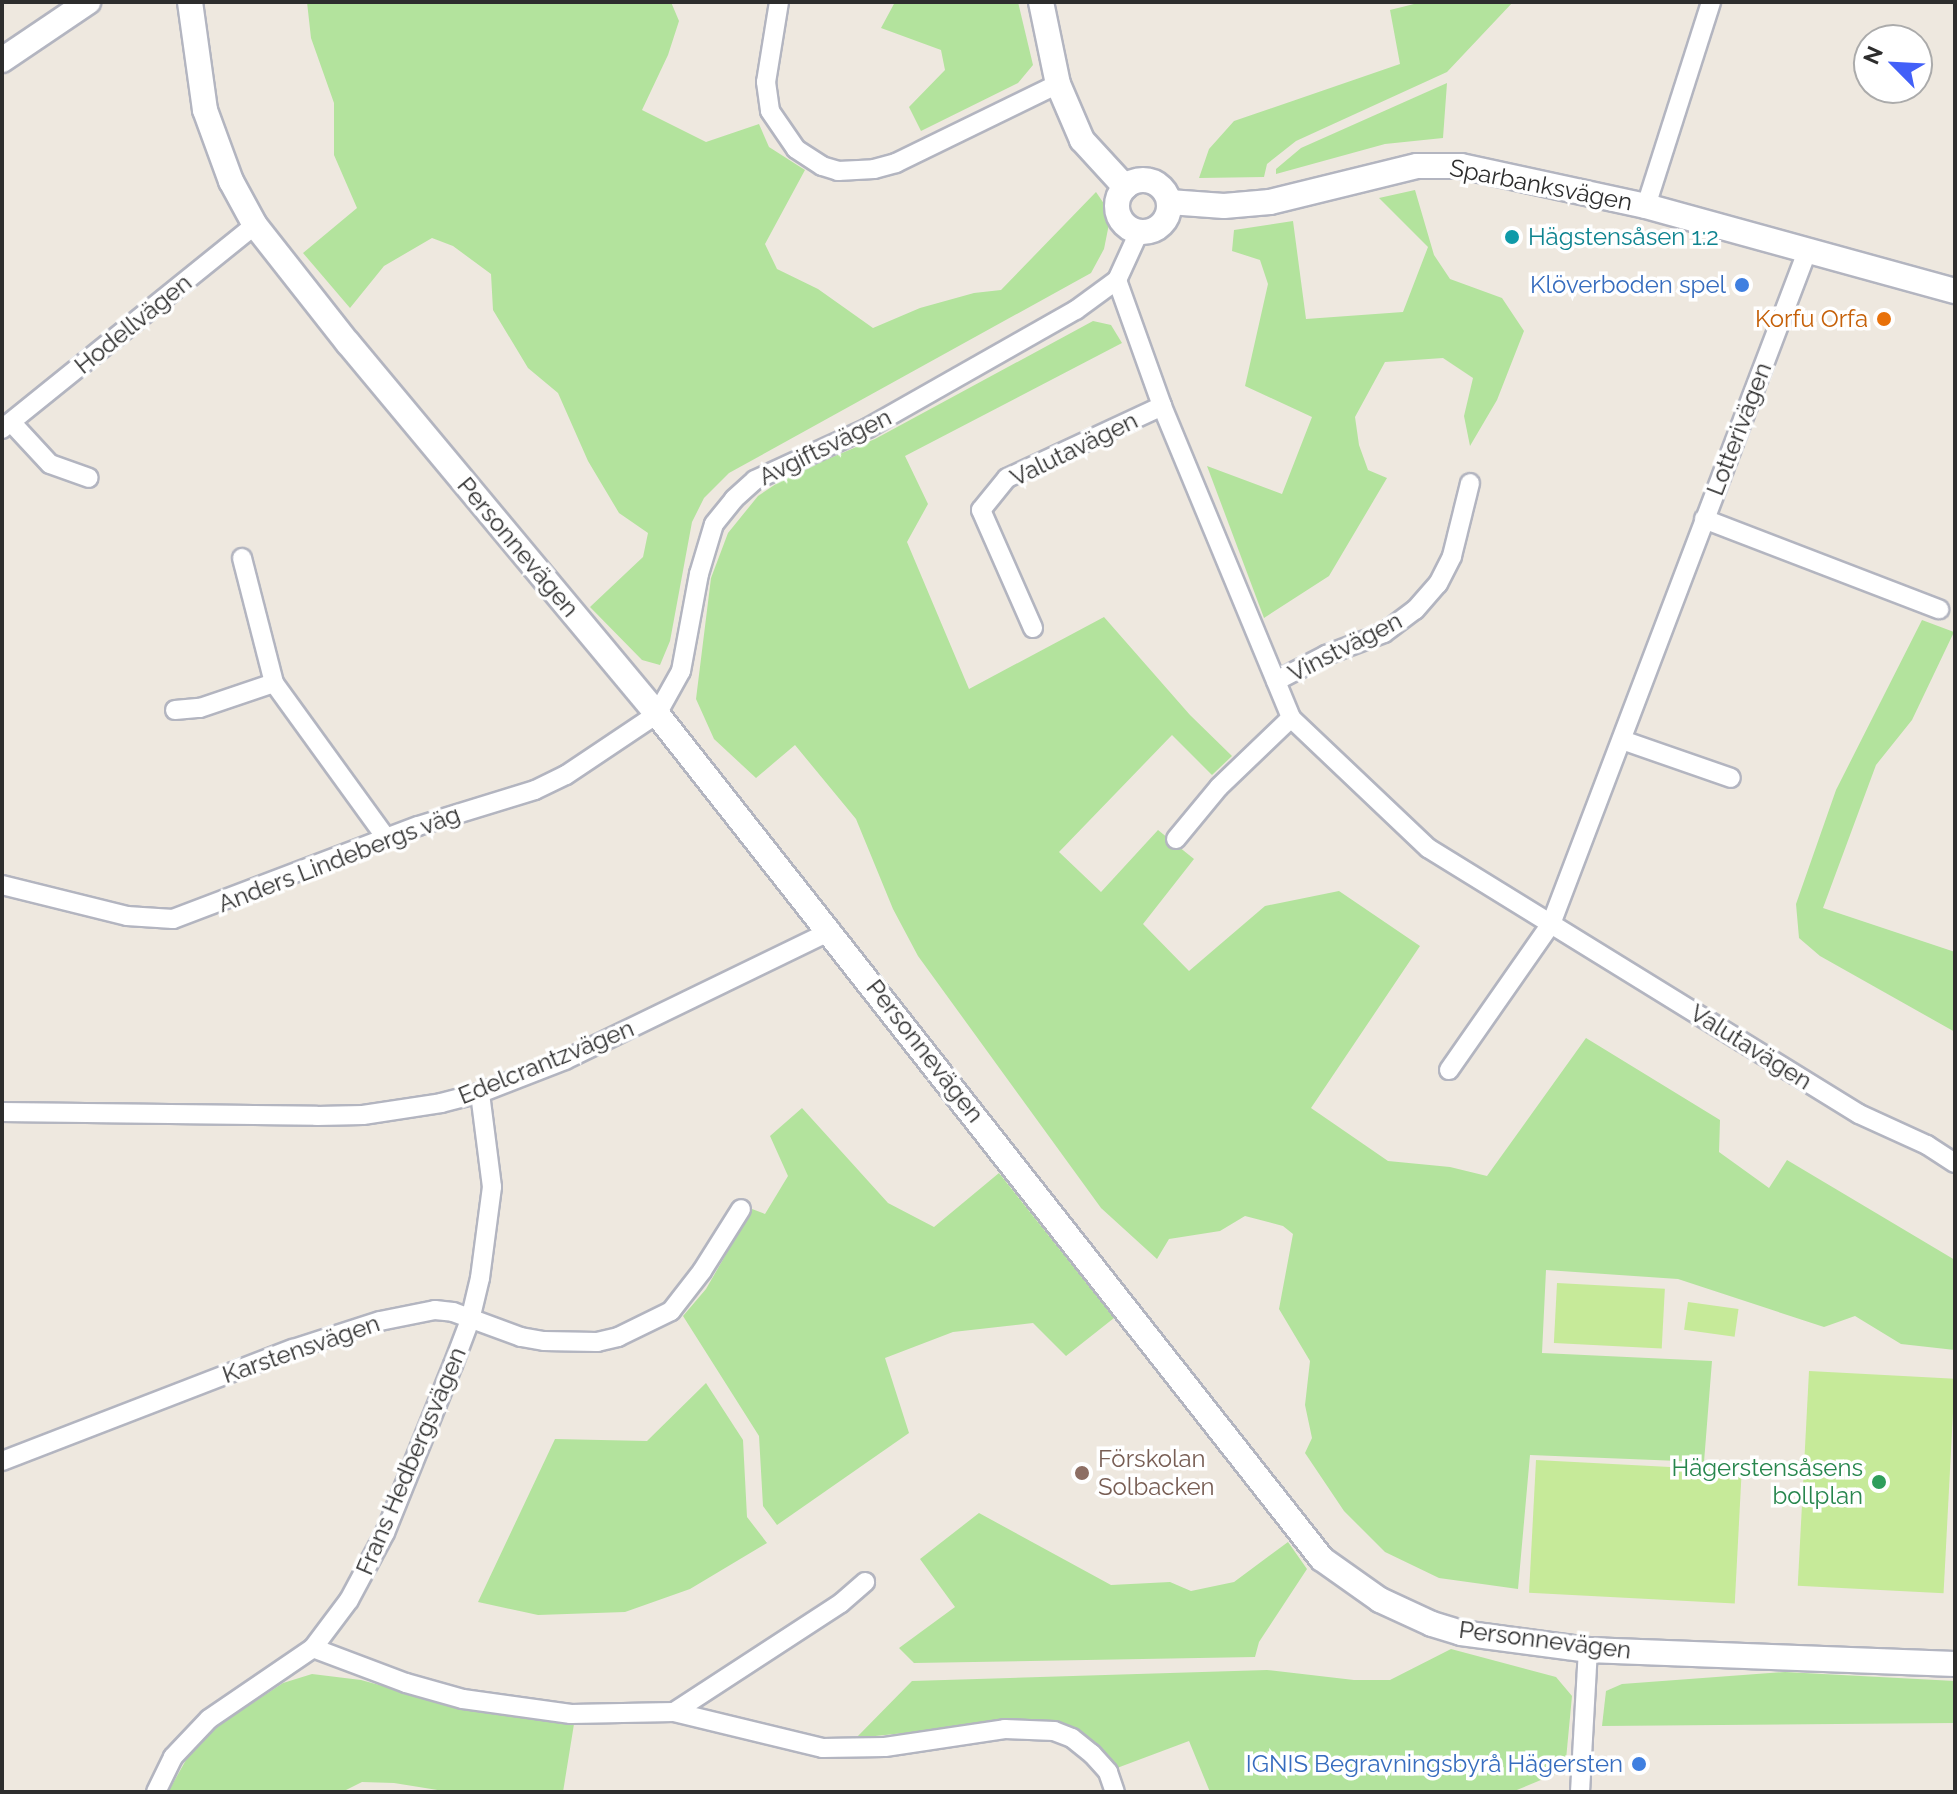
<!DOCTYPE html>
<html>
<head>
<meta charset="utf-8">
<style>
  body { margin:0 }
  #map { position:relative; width:1957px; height:1794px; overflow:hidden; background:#eee8df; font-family:Raleway,sans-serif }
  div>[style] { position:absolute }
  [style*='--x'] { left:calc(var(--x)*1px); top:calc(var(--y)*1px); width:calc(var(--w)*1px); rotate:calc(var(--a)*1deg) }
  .green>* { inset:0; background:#b3e39d }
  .pitch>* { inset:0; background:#c6ea99; transform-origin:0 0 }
  .roads { filter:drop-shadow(2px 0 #b3b5c0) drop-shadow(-2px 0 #b3b5c0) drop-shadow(0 2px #b3b5c0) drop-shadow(0 -2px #b3b5c0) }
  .street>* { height:18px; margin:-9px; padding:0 9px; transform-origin:9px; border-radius:9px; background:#fff }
  .secondary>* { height:24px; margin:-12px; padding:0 12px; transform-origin:12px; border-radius:12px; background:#fff }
  .secondary>.ring { margin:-12px; padding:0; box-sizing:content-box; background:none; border:24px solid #fff; border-radius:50% }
  .dots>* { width:22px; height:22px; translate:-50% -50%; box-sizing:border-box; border:4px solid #fff; border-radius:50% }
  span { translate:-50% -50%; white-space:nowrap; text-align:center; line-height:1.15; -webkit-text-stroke:7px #fff; paint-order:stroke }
  .street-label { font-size:24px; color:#2d2d2d }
  .culture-label { font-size:24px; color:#0d838f }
  .left { translate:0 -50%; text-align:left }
  .shop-label { font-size:24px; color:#366cbe }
  .right { translate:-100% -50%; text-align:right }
  .food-label { font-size:24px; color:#c56008 }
  .education-label { font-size:24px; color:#785e54 }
  .leisure-label { font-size:24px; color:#27864d }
  .frame { position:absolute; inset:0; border:4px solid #2d2d2d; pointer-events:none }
  .north { position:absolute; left:1853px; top:24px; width:80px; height:80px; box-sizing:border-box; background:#fff; border:2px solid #ababab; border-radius:50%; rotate:294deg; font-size:22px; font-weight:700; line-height:32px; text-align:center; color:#2d2d2d }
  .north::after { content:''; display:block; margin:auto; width:28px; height:36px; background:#4260f8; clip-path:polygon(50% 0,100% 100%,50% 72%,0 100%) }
</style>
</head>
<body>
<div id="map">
  <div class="green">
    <div style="clip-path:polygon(307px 2px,671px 2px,679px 21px,668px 55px,642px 110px,706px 142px,759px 124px,769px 147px,805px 170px,765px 244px,777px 269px,818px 289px,873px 328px,920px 308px,974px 293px,1001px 290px,1096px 192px,1111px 214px,1104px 249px,1091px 273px,729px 473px,704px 498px,692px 522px,670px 641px,660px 665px,642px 660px,590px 607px,643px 557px,648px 533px,619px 513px,588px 461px,558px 393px,528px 368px,493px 310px,491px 274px,453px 246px,432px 238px,384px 266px,350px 308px,303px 253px,357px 208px,334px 155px,334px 103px,311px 38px)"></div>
    <div style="clip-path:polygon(895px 2px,1018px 2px,1033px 65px,1018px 83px,921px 131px,909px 107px,945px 70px,941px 50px,881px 28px)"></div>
    <div style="clip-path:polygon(1422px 2px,1513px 2px,1447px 72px,1296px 141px,1267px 164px,1264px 177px,1199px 178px,1209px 149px,1234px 121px,1400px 64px,1390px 10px)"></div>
    <div style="clip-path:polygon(1447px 83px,1443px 138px,1385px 144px,1276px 174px,1276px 169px,1301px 148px)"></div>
    <div style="clip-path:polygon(1415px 190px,1434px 255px,1450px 279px,1502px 298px,1524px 331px,1497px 400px,1470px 446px,1464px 416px,1473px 378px,1443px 358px,1385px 362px,1355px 417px,1359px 445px,1368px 470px,1387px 478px,1329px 576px,1264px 618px,1207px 466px,1282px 494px,1312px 417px,1245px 386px,1268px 284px,1260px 260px,1232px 251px,1234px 230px,1293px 221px,1306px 319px,1403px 312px,1428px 247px,1379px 198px)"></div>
    <div style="clip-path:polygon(1093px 321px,1111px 325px,1122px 343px,905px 456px,928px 504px,907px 542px,969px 689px,1104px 617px,1190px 715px,1232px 756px,1212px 775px,1172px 735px,1059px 852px,1101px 892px,1158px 830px,1194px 859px,1143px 924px,1189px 971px,1265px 906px,1339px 891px,1420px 946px,1311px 1108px,1388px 1161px,1450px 1167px,1487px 1176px,1586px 1038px,1720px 1120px,1719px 1152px,1769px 1188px,1787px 1160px,1955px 1260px,1955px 1350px,1901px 1344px,1855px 1316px,1824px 1327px,1678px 1279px,1546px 1270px,1542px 1353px,1712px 1361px,1704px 1462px,1530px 1455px,1518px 1589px,1439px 1578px,1385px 1552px,1344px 1511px,1305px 1453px,1312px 1438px,1305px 1405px,1310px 1361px,1279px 1309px,1293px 1234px,1283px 1226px,1245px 1216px,1220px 1231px,1169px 1239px,1157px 1259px,1101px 1208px,918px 956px,893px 909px,856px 819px,795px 745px,756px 778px,714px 739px,696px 699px,711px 578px,728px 533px,758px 496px,788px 476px,875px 439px)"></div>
    <div style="clip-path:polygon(1922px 620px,1954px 632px,1912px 720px,1876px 765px,1823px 908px,1955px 952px,1955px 1032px,1820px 956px,1799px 938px,1796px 904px,1836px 790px)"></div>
    <div style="clip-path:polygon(802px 1108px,888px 1203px,934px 1227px,999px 1173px,1114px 1318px,1066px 1356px,1033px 1323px,953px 1332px,885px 1358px,909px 1433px,777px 1525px,763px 1506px,759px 1436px,683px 1316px,706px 1289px,752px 1209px,765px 1214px,788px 1176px,770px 1136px)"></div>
    <div style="clip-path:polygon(706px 1383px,743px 1440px,747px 1517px,767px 1543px,690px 1589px,625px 1612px,538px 1615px,478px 1602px,555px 1439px,647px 1441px)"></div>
    <div style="clip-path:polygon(979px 1513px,1111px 1585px,1170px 1582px,1191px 1591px,1234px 1582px,1288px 1542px,1307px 1569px,1259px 1642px,1255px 1657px,914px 1663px,899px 1648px,955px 1607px,920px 1559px)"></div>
    <div style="clip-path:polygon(1451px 1649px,1556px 1677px,1572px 1696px,1565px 1770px,1512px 1792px,1210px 1792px,1189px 1741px,1117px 1768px,1096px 1743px,1075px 1730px,1031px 1720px,856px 1738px,912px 1681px,1267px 1670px,1354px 1680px,1390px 1680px)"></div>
    <div style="clip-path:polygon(1785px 1672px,1955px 1681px,1955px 1723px,1602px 1726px,1606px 1691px,1622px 1684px)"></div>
    <div style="clip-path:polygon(312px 1674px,361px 1680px,478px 1712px,574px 1724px,563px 1792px,450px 1792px,394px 1783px,362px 1782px,342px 1792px,168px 1792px,186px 1760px,210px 1731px,283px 1683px)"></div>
  </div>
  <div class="pitch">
    <div style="left:1557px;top:1283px;width:108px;height:60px;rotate:3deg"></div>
    <div style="left:1688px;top:1302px;width:51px;height:28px;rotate:8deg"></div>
    <div style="left:1809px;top:1371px;width:146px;height:215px;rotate:3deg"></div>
    <div style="left:1536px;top:1460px;width:206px;height:133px;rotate:3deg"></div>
  </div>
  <div class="roads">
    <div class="street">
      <div style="--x:779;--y:2;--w:81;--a:99.2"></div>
      <div style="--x:766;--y:82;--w:29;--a:82"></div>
      <div style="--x:770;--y:111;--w:46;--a:55.6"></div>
      <div style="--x:796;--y:149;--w:31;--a:33"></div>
      <div style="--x:822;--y:166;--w:17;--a:17"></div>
      <div style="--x:838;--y:171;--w:36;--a:-3"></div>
      <div style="--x:874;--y:169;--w:23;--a:-15"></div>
      <div style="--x:896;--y:163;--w:180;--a:-26"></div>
      <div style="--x:1646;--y:206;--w:214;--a:-72.3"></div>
      <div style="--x:1139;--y:232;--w:53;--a:114.6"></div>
      <div style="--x:1117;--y:280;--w:134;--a:70.3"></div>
      <div style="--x:1162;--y:406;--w:338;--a:67.5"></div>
      <div style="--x:1291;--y:718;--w:189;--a:43.5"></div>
      <div style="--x:1428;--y:848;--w:506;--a:31.68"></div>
      <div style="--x:1859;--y:1114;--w:75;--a:24.5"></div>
      <div style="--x:1927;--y:1145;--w:33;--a:33"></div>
      <div style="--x:11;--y:422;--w:57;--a:47.1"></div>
      <div style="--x:50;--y:464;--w:41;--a:19.7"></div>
      <div style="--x:2;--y:429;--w:325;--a:-38.9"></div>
      <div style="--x:1704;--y:519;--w:252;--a:21"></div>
      <div style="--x:242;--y:558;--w:129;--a:75.6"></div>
      <div style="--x:274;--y:683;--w:191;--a:54.1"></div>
      <div style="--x:1033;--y:628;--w:129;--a:-113.8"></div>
      <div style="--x:981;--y:510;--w:41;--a:-50.9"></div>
      <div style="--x:1007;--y:478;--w:171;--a:-24.9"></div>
      <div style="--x:1276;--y:681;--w:56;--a:-27.5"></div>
      <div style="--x:1326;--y:655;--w:62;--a:-20.8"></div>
      <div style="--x:1384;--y:633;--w:39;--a:-37"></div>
      <div style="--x:1415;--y:610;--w:35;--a:-49"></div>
      <div style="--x:1438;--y:584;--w:31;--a:-63"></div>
      <div style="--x:1452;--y:556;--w:75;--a:-76.1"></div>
      <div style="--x:175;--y:710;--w:25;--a:-5"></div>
      <div style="--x:200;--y:708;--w:78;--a:-18.7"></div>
      <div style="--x:1622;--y:740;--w:115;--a:19.2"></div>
      <div style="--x:1176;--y:839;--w:67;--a:-50.4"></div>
      <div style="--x:1219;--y:787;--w:100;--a:-43.8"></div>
      <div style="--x:2;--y:885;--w:129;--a:13.9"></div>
      <div style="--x:127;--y:916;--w:46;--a:3.7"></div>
      <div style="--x:173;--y:919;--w:262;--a:-20.8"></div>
      <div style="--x:418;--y:826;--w:122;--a:-17.1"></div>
      <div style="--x:535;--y:790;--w:34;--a:-26"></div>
      <div style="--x:566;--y:775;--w:110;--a:-33.8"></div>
      <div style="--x:657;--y:714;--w:49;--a:-60.8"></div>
      <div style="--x:681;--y:671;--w:99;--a:-79.5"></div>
      <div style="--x:699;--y:574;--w:52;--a:-73.3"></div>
      <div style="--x:714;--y:524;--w:32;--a:-51"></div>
      <div style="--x:734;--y:499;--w:28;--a:-42"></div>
      <div style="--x:755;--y:480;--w:124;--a:-24.7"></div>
      <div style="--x:868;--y:428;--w:239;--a:-29.6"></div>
      <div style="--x:1076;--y:310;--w:51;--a:-36.2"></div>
      <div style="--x:1449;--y:1070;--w:178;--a:-55.1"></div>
      <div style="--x:1551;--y:924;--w:722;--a:-69.16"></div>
      <div style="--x:2;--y:1112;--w:315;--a:0.7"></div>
      <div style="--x:317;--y:1116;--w:46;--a:-1.2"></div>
      <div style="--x:363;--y:1115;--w:79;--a:-8.7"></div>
      <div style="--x:441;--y:1103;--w:40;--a:-14.4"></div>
      <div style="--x:480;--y:1093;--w:91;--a:-21.2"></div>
      <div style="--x:565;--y:1060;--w:296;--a:-25.9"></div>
      <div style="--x:2;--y:1461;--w:312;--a:-21.1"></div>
      <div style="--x:293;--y:1349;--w:91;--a:-17.8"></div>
      <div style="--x:380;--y:1321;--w:56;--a:-11.3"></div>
      <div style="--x:435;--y:1310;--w:18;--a:6"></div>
      <div style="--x:453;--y:1312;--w:72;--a:20.2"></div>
      <div style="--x:521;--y:1337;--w:23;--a:10"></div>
      <div style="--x:544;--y:1341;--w:53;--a:1.1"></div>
      <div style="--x:597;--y:1342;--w:22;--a:-13"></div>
      <div style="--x:618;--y:1337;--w:59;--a:-26.1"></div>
      <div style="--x:671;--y:1311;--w:51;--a:-52.2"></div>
      <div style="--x:702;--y:1271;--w:73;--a:-57.8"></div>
      <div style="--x:313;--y:1648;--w:99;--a:20.6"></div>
      <div style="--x:406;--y:1683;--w:59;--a:15.7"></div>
      <div style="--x:463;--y:1699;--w:109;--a:7.9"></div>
      <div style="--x:571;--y:1714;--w:103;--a:-1.1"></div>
      <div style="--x:674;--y:1712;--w:199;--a:-33.1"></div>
      <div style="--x:841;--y:1603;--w:32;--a:-41"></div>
      <div style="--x:674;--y:1712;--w:153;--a:13.6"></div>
      <div style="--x:823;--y:1748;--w:62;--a:-0.9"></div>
      <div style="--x:885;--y:1747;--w:121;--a:-8.5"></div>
      <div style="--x:1005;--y:1729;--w:49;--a:2.3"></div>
      <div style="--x:1054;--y:1731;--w:19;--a:21"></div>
      <div style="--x:1072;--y:1738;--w:26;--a:39"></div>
      <div style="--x:1092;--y:1754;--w:24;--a:48"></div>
      <div style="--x:1108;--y:1772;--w:21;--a:71"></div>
      <div style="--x:156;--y:1792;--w:39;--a:-64"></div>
      <div style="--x:173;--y:1757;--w:52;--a:-46.5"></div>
      <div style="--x:209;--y:1719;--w:126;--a:-34.3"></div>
      <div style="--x:313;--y:1648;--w:60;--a:-53.1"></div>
      <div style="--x:349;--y:1600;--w:76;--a:-61.8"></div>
      <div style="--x:385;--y:1533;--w:181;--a:-68"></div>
      <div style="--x:453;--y:1365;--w:48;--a:-69.3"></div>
      <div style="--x:470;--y:1320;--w:43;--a:-76.6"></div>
      <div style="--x:480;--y:1278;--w:92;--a:-82.5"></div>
      <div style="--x:492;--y:1187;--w:95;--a:-97.3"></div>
      <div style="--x:1580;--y:1792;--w:142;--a:-86.8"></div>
    </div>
    <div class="secondary">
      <div style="--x:190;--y:2;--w:109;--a:82.1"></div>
      <div style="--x:205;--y:110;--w:76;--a:69.9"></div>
      <div style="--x:231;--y:181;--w:50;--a:61.4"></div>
      <div style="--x:255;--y:225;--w:150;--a:51.8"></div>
      <div style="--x:348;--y:343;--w:483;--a:50.2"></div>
      <div style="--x:657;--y:714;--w:1075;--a:51.8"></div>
      <div style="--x:1322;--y:1559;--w:71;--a:35.3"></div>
      <div style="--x:1380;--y:1600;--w:57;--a:24.8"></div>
      <div style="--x:1432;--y:1624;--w:30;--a:17"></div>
      <div style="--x:1461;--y:1633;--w:128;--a:7.6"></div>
      <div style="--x:1588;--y:1650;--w:367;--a:2.2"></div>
      <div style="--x:1041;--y:2;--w:84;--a:78.3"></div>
      <div style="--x:1058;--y:84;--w:61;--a:66.8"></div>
      <div style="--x:1082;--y:140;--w:64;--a:47.5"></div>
      <div style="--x:2;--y:60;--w:104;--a:-34"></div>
      <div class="ring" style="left:1117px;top:180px;width:28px;height:28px"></div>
      <div style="--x:1169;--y:202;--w:55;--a:4.2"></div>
      <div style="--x:1224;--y:206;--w:46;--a:-5"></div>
      <div style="--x:1270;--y:202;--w:151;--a:-13.8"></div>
      <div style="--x:1417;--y:166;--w:44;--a:0"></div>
      <div style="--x:1461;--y:166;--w:189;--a:12.2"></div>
      <div style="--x:1646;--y:206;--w:320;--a:15.4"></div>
    </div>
  </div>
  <div class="dots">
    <div style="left:1512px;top:237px;background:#0f9aa8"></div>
    <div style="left:1742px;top:285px;background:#3f7fe0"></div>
    <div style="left:1884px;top:319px;background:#e8710a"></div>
    <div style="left:1082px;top:1473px;background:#8d6e63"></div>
    <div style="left:1879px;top:1482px;background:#2e9e5b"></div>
    <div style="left:1639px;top:1764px;background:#3f7fe0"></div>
  </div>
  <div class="street-label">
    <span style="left:1541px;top:185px;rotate:11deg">Sparbanksvägen</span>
    <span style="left:133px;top:324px;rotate:-39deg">Hodellvägen</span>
    <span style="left:1739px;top:429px;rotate:-69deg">Lotterivägen</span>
    <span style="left:825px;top:447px;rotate:-26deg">Avgiftsvägen</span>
    <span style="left:1074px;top:449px;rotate:-26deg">Valutavägen</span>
    <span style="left:518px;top:547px;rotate:50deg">Personnevägen</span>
    <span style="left:1345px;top:647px;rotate:-27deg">Vinstvägen</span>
    <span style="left:339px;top:859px;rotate:-21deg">Anders Lindebergs väg</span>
    <span style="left:1751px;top:1047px;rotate:32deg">Valutavägen</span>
    <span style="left:925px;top:1051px;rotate:52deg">Personnevägen</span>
    <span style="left:546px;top:1062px;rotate:-22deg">Edelcrantzvägen</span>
    <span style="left:301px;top:1349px;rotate:-19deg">Karstensvägen</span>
    <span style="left:411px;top:1461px;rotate:-67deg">Frans Hedbergsvägen</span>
    <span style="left:1545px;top:1640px;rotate:7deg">Personnevägen</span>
  </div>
  <div class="culture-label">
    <span class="left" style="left:1528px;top:237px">Hägstensåsen 1:2</span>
  </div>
  <div class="shop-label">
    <span class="right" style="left:1726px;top:285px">Klöverboden spel</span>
    <span class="right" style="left:1623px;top:1764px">IGNIS Begravningsbyrå Hägersten</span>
  </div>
  <div class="food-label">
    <span class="right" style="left:1868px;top:319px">Korfu Orfa</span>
  </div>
  <div class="education-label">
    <span class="left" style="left:1098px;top:1473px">Förskolan<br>Solbacken</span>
  </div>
  <div class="leisure-label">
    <span class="right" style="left:1863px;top:1482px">Hägerstensåsens<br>bollplan</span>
  </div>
  <div class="frame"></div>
  <div class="north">N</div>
</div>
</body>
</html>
